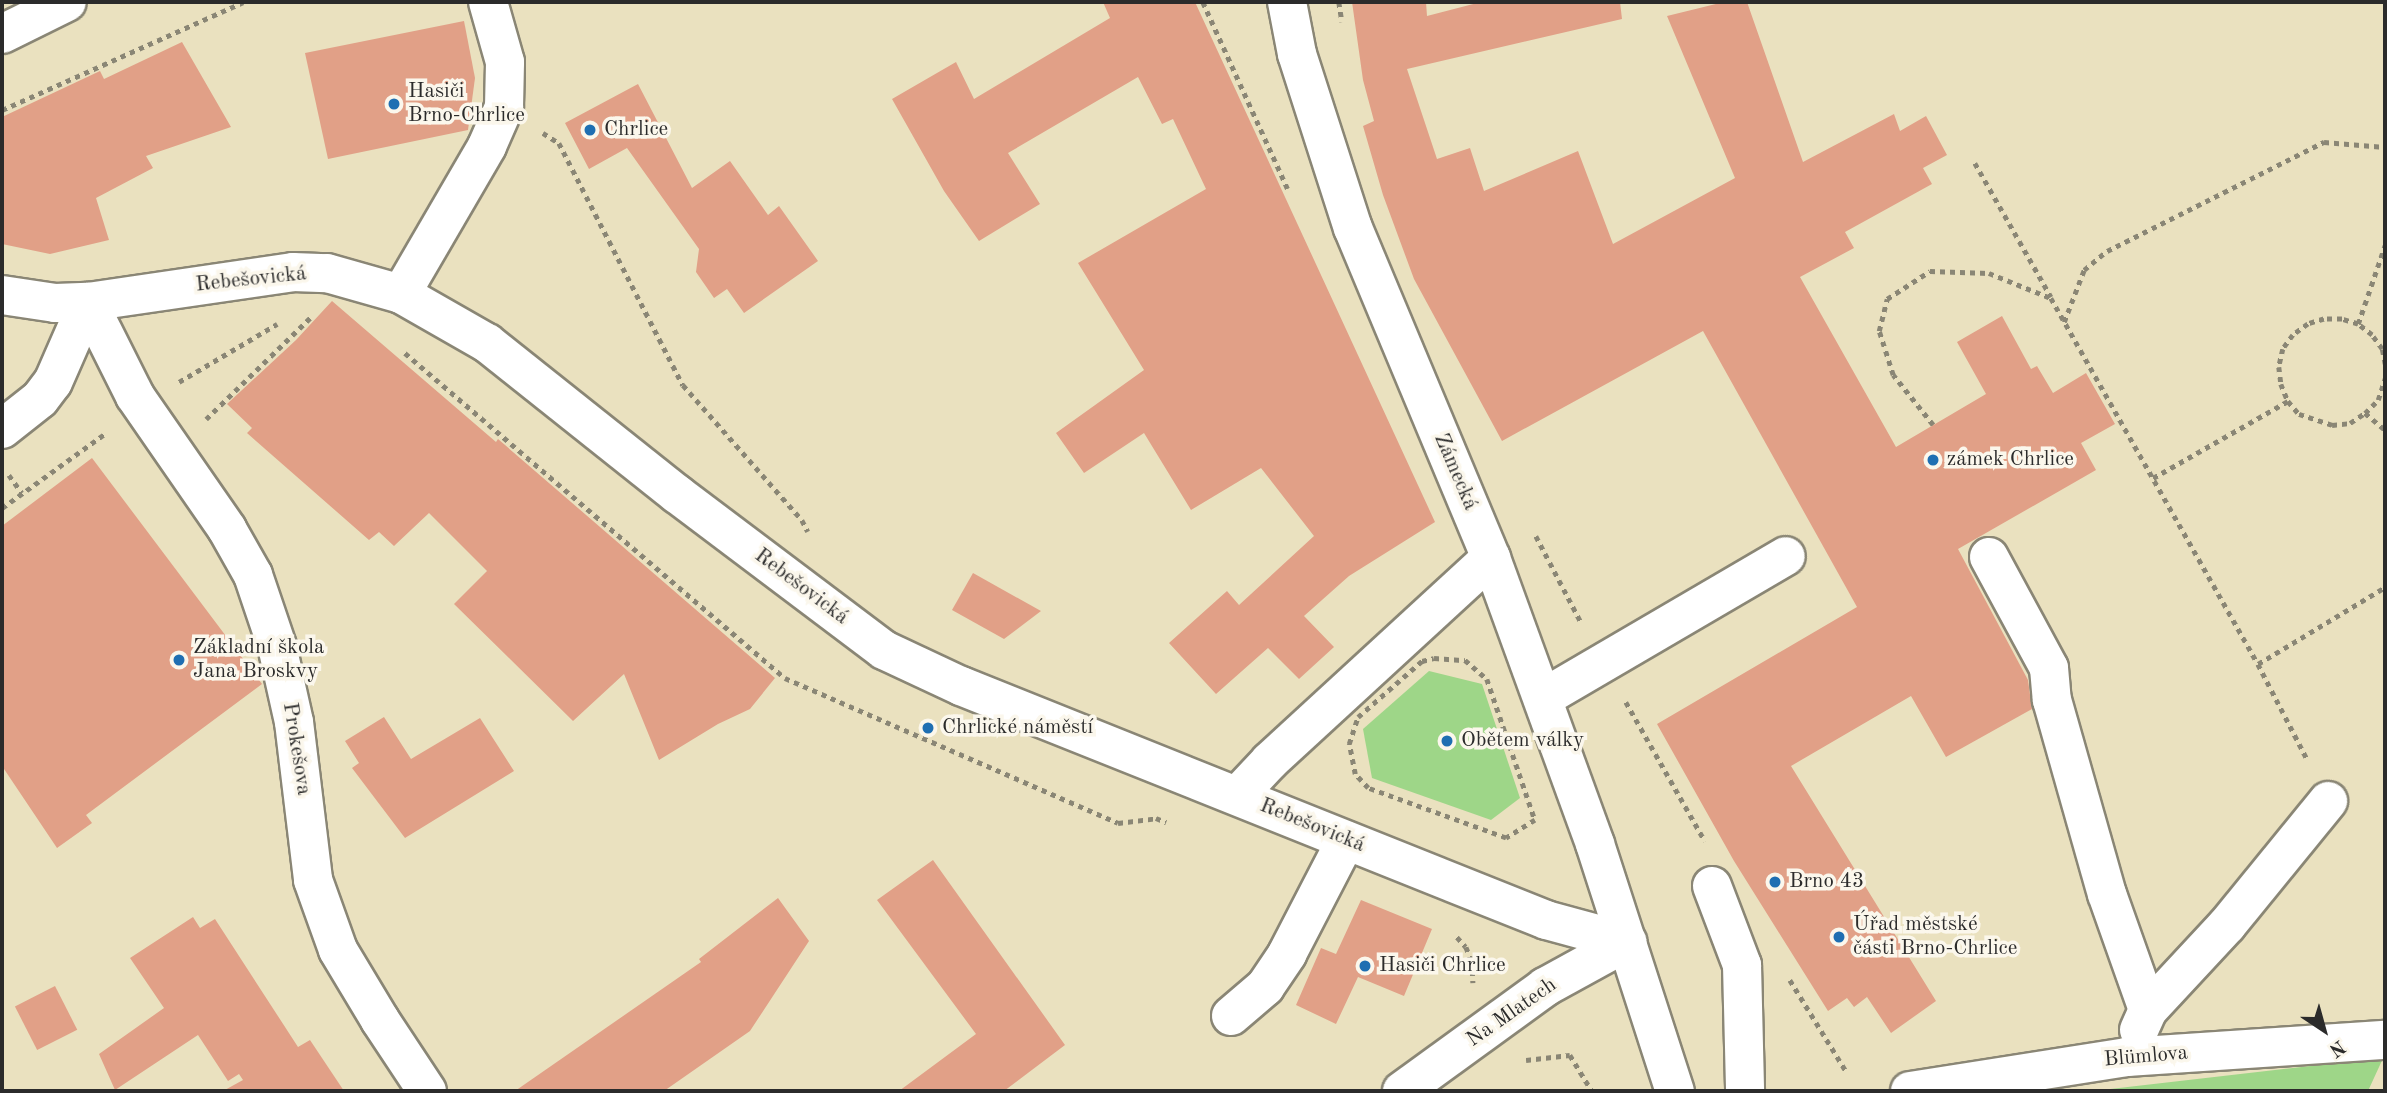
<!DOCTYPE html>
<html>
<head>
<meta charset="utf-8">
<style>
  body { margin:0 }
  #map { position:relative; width:2387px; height:1093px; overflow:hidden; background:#eae1bf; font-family:"Old Standard TT",serif }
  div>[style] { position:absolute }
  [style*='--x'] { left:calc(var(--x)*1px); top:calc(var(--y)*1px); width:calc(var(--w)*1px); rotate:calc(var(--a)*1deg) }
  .green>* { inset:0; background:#9ed688 }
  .building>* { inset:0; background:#e1a087; transform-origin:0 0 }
  .path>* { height:4.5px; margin-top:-2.25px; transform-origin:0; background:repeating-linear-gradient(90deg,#8a8675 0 5px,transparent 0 10px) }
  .roads { filter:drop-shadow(2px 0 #8a8675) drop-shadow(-2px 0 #8a8675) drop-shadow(0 2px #8a8675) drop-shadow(0 -2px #8a8675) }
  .minor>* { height:38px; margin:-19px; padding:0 19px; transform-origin:19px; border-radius:19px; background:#fff }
  .dots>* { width:19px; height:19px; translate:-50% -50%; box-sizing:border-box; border:4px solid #fbf7ec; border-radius:50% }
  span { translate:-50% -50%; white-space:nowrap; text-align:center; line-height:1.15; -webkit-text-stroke:7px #fbf7ec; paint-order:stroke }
  .poi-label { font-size:21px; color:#2b2b2b }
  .left { translate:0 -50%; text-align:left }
  .street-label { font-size:21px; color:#2b2b2b }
  .frame { position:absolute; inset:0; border:4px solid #2b2b2b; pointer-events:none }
  .north { position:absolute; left:2289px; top:995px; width:70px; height:70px; -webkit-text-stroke:5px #fbf7ec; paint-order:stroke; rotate:144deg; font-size:19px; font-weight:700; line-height:28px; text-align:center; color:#2b2b2b }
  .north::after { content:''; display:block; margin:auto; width:24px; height:32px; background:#2b2b2b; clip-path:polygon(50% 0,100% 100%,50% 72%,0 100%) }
</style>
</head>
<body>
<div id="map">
  <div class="green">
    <div style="clip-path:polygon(1429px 671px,1482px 684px,1520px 798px,1491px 820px,1372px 778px,1363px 729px)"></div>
    <div style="clip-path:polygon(2385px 1042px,2385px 1054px,2368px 1091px,2093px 1091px,2328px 1064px)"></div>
  </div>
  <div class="building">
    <div style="clip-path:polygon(1103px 2px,1195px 2px,1435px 522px,1349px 576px,1304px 616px,1334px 647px,1299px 679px,1268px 648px,1216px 694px,1169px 643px,1227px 591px,1239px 605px,1314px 536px,1261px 468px,1191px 510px,1144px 433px,1084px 473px,1056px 433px,1144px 370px,1078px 263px,1206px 189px,1173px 119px,1162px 124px,1138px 77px,1008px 153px,1040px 204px,979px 241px,944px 191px,892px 99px,956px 62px,974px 99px,1110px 18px)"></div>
    <div style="clip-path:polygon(1352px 2px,1426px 2px,1427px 16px,1481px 2px,1620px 2px,1622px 19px,1407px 69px,1437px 159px,1470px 148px,1484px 191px,1578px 151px,1613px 244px,1735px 178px,1667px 16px,1724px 2px,1747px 2px,1803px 162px,1894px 114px,1900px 131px,1926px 116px,1947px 155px,1923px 168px,1932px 184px,1845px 232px,1854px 248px,1800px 277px,1896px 447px,1986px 394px,1957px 342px,2002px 316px,2031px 369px,2037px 366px,2053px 393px,2086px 373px,2115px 424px,2081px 443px,2096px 470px,1958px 549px,2028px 680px,2032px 709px,1946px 757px,1911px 696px,1791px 766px,1936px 1001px,1891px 1033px,1867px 997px,1854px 1007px,1847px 998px,1828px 1011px,1734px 861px,1657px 724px,1857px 607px,1703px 331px,1502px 441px,1414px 279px,1383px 195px,1363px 126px,1374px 121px,1363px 80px)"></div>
    <div style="clip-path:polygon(464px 21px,475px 78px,468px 130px,328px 159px,305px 53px)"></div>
    <div style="clip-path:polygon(182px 42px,231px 127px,146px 156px,153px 168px,96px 198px,109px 240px,50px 254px,2px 244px,2px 117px,100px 71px,104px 79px)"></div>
    <div style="clip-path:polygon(638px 84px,692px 188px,730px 161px,768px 215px,779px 206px,818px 261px,744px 313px,727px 289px,714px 298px,696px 272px,699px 249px,627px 148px,589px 169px,565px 123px)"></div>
    <div style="clip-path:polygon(332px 301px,496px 442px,498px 439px,775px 678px,750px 709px,718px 724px,659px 760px,624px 674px,573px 721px,454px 604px,487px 571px,429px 513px,394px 546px,379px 532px,369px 540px,247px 433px,252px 428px,227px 404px,296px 340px)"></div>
    <div style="clip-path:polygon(92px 458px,262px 684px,86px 815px,92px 823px,57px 848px,2px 766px,2px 526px)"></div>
    <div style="clip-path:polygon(973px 573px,1041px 611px,1004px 639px,952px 610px)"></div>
    <div style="clip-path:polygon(384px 717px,411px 759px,480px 718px,514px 771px,405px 838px,352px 768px,359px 763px,345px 741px)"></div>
    <div style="clip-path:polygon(933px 860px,1065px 1045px,1004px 1091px,899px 1091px,976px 1034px,877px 900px)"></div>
    <div style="clip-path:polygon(778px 898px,809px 941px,750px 1031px,664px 1091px,515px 1091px,701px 962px,699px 959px)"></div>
    <div style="clip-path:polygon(1361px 900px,1432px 929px,1404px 996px,1358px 977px,1336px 1024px,1296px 1005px,1321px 948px,1336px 954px)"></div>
    <div style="clip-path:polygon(193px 917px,200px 928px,215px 919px,298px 1047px,310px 1040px,344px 1091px,223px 1091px,243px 1080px,239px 1074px,228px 1081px,198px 1035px,115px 1090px,99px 1054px,164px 1008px,130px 958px)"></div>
    <div style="left:55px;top:986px;width:49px;height:45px;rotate:63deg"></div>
  </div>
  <div class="path">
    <div style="--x:1203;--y:2;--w:205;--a:65.6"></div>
    <div style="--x:1339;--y:2;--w:20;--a:81"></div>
    <div style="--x:2;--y:110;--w:264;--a:-24.1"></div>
    <div style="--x:543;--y:133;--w:19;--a:32"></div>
    <div style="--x:559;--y:143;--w:272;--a:62.9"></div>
    <div style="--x:683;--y:385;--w:180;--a:48.6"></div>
    <div style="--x:802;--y:520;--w:13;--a:63"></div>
    <div style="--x:1975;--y:163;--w:154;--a:60.4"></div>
    <div style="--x:2064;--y:322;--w:56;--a:-69"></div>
    <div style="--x:2084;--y:270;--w:30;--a:-40"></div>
    <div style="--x:2107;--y:251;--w:243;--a:-26.7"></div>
    <div style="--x:2324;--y:142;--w:61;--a:4.7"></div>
    <div style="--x:2358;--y:324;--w:83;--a:-71.1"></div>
    <div style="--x:405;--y:353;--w:500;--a:40.54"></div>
    <div style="--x:785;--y:678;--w:363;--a:23.5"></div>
    <div style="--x:1118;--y:823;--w:38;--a:-7"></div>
    <div style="--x:1156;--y:818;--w:11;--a:22"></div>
    <div style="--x:2385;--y:364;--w:15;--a:-101"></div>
    <div style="--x:2382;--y:349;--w:17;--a:-126"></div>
    <div style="--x:2372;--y:335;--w:18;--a:-142"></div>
    <div style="--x:2358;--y:324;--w:17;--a:-163"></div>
    <div style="--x:2342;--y:319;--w:18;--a:180"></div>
    <div style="--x:2324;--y:319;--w:17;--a:163"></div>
    <div style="--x:2308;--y:324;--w:19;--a:144"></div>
    <div style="--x:2293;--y:335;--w:17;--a:126"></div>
    <div style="--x:2283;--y:349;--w:18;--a:103"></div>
    <div style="--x:2279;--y:367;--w:17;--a:83"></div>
    <div style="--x:2281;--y:384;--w:18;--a:68"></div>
    <div style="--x:2288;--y:401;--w:17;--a:50"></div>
    <div style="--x:2299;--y:414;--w:35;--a:18"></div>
    <div style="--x:2332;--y:425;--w:18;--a:-6"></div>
    <div style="--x:2350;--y:423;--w:18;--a:-34"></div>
    <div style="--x:2365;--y:413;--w:18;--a:-45"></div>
    <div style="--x:2378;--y:400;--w:23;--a:-72"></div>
    <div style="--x:179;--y:382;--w:114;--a:-30.6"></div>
    <div style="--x:2365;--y:413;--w:26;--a:40"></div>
    <div style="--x:206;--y:419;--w:145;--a:-44.2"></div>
    <div style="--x:1933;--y:425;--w:64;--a:-128.7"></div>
    <div style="--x:1893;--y:375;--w:46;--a:-107.7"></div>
    <div style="--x:1879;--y:331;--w:33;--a:-76"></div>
    <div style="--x:1887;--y:299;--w:51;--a:-33.1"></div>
    <div style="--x:1930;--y:271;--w:59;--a:1.9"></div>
    <div style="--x:1989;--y:273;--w:67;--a:22"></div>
    <div style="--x:2051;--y:298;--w:420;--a:60.5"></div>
    <div style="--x:2258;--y:664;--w:107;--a:62.7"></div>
    <div style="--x:9;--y:475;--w:22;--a:54"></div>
    <div style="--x:2153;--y:478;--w:155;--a:-29.7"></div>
    <div style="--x:2;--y:508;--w:128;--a:-35.8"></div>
    <div style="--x:1536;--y:536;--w:97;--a:62.4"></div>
    <div style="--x:1434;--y:658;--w:31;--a:4"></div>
    <div style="--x:1465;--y:660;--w:29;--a:41"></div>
    <div style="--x:1487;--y:679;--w:149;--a:71.2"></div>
    <div style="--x:1535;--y:820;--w:34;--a:148"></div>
    <div style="--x:1506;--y:838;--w:147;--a:-160.1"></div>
    <div style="--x:1368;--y:788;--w:19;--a:-133"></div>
    <div style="--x:1355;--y:774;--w:31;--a:-101"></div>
    <div style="--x:1349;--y:744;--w:28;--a:-72"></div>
    <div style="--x:1358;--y:717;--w:85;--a:-41.2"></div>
    <div style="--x:1422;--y:661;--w:12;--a:-14"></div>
    <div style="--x:2258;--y:664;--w:149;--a:-31.2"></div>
    <div style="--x:1626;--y:702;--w:160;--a:60.4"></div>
    <div style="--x:1457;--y:937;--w:13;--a:48"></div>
    <div style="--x:1466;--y:947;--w:15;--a:67"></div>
    <div style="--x:1472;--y:961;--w:22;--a:87"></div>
    <div style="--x:1790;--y:980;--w:107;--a:58.4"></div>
    <div style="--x:1526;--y:1060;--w:44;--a:-6.5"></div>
    <div style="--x:1570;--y:1055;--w:42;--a:58.6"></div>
  </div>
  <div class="roads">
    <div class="minor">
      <div style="--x:1287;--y:2;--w:53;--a:79.1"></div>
      <div style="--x:1297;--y:54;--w:183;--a:72.2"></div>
      <div style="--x:1353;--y:228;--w:358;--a:67.3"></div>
      <div style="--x:1491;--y:558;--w:304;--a:70"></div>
      <div style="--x:1595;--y:844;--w:260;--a:72.1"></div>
      <div style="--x:2;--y:34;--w:72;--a:-26.2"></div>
      <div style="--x:401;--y:294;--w:171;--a:-59.8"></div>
      <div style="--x:487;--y:146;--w:43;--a:-66.4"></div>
      <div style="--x:504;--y:107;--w:45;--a:-88.7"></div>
      <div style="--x:505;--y:62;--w:62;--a:-105.8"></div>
      <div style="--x:2;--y:295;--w:54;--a:8.6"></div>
      <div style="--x:55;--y:303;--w:33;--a:-2"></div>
      <div style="--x:88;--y:302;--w:207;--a:-8.3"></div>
      <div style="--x:293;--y:272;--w:34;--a:2"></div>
      <div style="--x:327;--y:273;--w:77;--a:15.8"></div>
      <div style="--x:401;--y:294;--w:99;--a:29.7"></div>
      <div style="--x:487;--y:343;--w:243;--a:38.5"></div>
      <div style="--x:677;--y:494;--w:259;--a:37"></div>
      <div style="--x:884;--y:650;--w:85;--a:25.1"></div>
      <div style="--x:961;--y:686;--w:630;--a:21.8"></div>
      <div style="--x:1546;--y:920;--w:84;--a:15.2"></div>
      <div style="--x:88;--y:302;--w:105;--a:63.4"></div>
      <div style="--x:135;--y:396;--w:162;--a:55.3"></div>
      <div style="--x:227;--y:529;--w:53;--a:60.5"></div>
      <div style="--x:253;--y:575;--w:75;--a:71.3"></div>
      <div style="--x:277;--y:646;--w:78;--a:77.4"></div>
      <div style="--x:294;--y:722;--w:159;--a:83.1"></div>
      <div style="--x:313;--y:880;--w:74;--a:70.3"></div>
      <div style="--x:338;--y:950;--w:82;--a:59"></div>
      <div style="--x:380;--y:1020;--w:85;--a:56.5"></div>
      <div style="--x:2;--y:429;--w:48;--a:-38.3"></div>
      <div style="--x:40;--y:399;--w:21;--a:-53"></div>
      <div style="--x:53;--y:382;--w:87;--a:-66.4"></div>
      <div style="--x:1989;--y:557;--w:126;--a:61.6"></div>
      <div style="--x:2049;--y:668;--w:32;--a:85"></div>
      <div style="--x:2052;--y:700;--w:202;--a:74.2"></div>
      <div style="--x:2107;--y:894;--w:123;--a:70.5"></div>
      <div style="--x:1543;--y:698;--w:281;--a:-30.3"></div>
      <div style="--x:1238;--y:795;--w:47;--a:-46.7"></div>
      <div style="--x:1270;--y:761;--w:300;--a:-42.6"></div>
      <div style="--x:1712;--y:886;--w:85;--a:69.2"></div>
      <div style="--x:1742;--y:965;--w:126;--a:88.6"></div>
      <div style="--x:1231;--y:1016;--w:45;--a:-40.5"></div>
      <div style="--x:1265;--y:987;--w:40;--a:-56"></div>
      <div style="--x:1287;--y:954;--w:128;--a:-62.6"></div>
      <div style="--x:2139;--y:1030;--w:22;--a:-66"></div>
      <div style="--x:2148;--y:1010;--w:116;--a:-47.1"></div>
      <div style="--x:2227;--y:925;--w:160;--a:-50.8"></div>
      <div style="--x:1402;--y:1091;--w:177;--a:-36"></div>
      <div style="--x:1545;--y:987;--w:94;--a:-28.8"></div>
      <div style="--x:1910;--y:1091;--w:220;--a:-8.9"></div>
      <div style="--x:2127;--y:1057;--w:259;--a:-3.8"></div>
    </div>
  </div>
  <div class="dots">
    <div style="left:394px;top:104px;background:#1f6fb2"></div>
    <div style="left:590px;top:130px;background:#1f6fb2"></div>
    <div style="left:1933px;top:460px;background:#1f6fb2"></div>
    <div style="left:179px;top:660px;background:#1f6fb2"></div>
    <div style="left:928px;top:728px;background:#1f6fb2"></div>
    <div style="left:1447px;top:741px;background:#1f6fb2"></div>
    <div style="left:1775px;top:882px;background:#1f6fb2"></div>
    <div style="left:1839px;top:937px;background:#1f6fb2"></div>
    <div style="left:1365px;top:966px;background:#1f6fb2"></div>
  </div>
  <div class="poi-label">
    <span class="left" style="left:408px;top:104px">Hasiči<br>Brno-Chrlice</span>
    <span class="left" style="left:604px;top:130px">Chrlice</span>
    <span class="left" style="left:1947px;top:460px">zámek Chrlice</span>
    <span class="left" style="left:193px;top:660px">Základní škola<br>Jana Broskvy</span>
    <span class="left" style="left:942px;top:728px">Chrlické náměstí</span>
    <span class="left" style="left:1461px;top:741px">Obětem války</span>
    <span class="left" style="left:1789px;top:882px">Brno 43</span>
    <span class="left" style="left:1853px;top:937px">Úřad městské<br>části Brno-Chrlice</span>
    <span class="left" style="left:1379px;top:966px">Hasiči Chrlice</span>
  </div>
  <div class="street-label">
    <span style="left:251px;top:280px;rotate:-6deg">Rebešovická</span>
    <span style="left:1455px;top:472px;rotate:67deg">Zámecká</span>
    <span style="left:801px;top:587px;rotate:37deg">Rebešovická</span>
    <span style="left:296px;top:749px;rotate:81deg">Prokešova</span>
    <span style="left:1312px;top:826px;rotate:22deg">Rebešovická</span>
    <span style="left:1512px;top:1013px;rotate:-35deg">Na Mlatech</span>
    <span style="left:2146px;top:1057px;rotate:-5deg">Blümlova</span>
  </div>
  <div class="frame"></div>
  <div class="north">N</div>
</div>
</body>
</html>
